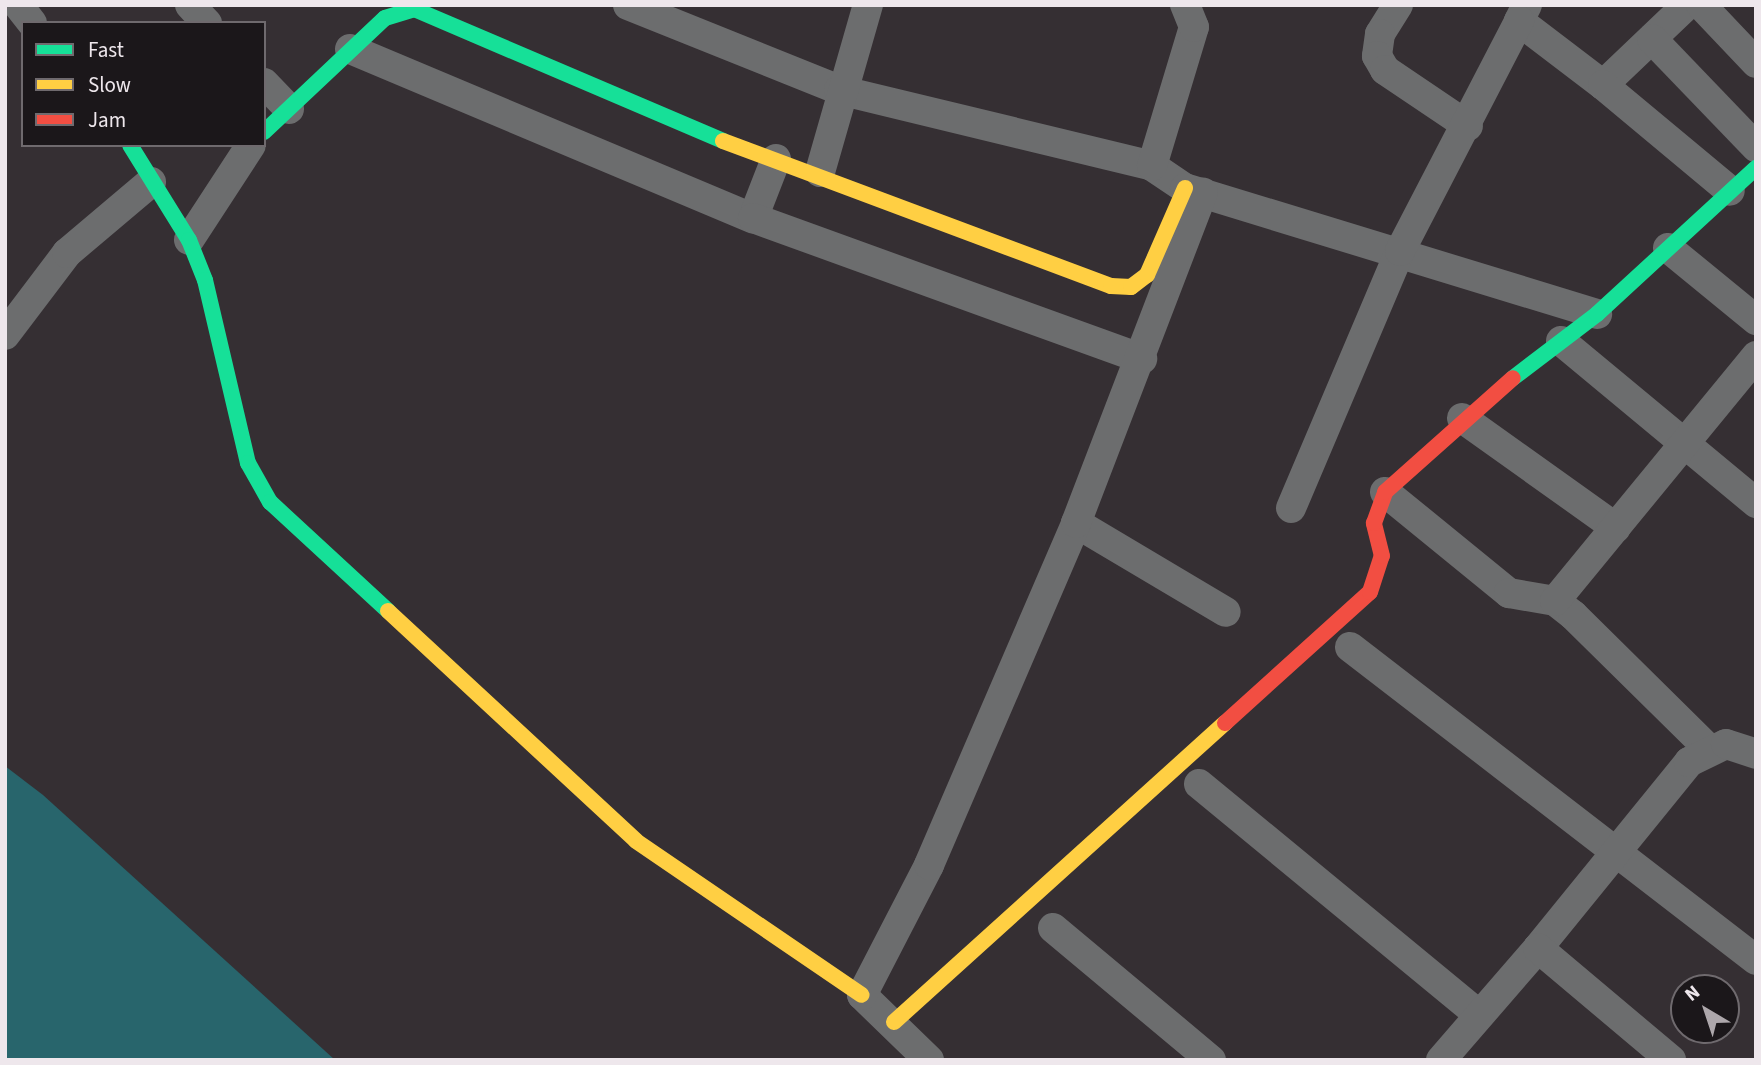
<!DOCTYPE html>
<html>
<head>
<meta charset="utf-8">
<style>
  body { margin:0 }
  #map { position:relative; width:1761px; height:1065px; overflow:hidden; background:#352f33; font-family:"Source Sans 3",sans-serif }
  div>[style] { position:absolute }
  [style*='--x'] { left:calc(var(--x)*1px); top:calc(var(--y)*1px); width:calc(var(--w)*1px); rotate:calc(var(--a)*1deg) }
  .water>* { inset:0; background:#28656c }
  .street>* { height:30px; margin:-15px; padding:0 15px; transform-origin:15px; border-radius:15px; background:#6c6d6e }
  .fast>* { height:16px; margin:-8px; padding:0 8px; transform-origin:8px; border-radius:8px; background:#16e098 }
  .slow>* { height:16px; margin:-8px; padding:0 8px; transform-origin:8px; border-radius:8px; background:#ffcf43 }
  .jam>* { height:16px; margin:-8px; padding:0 8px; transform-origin:8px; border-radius:8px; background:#f24e42 }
  span { translate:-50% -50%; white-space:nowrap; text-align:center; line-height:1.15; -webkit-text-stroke:7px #1b171a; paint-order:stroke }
  .frame { position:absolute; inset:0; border:7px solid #eee7ec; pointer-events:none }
  .legend { position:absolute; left:21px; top:21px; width:245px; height:126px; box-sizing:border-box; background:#1b171a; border:2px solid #6f6a6e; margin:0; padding:9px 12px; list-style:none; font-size:21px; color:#eee7ec }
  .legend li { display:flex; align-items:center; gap:14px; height:35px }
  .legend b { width:35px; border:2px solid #6f6a6e }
  .north { position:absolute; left:1670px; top:974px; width:70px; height:70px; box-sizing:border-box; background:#1b171a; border:2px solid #6f6a6e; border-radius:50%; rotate:321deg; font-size:19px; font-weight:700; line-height:28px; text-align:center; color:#eee7ec }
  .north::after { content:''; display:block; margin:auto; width:24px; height:32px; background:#ada7ab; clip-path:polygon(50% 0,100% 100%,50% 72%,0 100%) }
</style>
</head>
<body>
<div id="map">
  <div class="water">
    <div style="clip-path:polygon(5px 766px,43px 795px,335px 1060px,5px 1060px)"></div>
  </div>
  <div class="street">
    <div style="--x:18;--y:5;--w:23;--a:52"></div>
    <div style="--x:190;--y:5;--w:25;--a:47"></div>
    <div style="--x:628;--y:5;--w:227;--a:21.9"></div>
    <div style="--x:839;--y:90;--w:322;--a:13.6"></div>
    <div style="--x:1152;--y:166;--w:40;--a:34"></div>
    <div style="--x:1185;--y:188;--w:431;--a:17"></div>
    <div style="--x:1398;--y:5;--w:34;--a:122"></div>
    <div style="--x:1380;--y:34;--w:22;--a:98"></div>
    <div style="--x:1377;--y:56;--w:16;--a:60"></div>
    <div style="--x:1385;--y:70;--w:100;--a:34"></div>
    <div style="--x:1527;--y:5;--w:18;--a:117"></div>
    <div style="--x:1519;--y:21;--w:106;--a:37.3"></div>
    <div style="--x:1687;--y:5;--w:116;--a:136.4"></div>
    <div style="--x:1603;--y:85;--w:165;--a:39.8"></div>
    <div style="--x:1701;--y:5;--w:80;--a:46.5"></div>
    <div style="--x:1652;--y:39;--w:150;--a:46.1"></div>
    <div style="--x:350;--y:49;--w:437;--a:22.8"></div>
    <div style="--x:264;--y:83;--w:36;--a:46"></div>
    <div style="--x:776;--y:159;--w:63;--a:111.3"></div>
    <div style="--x:753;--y:218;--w:414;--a:19.9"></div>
    <div style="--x:1152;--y:166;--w:145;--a:-73.2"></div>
    <div style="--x:1194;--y:27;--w:24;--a:-112"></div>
    <div style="--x:820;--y:172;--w:174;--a:-74"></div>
    <div style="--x:189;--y:240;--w:113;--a:-56.9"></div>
    <div style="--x:1668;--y:248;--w:114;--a:39.3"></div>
    <div style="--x:5;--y:335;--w:103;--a:-52.9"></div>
    <div style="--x:67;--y:253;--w:110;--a:-40.2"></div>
    <div style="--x:1561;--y:341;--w:254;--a:39.7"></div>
    <div style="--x:1462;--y:418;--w:189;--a:35.5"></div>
    <div style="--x:1385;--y:492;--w:160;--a:39.2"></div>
    <div style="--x:1509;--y:593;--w:47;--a:9.9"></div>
    <div style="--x:1555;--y:601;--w:23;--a:38"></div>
    <div style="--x:1573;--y:615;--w:191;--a:44.6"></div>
    <div style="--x:1291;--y:508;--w:279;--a:-67"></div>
    <div style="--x:1400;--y:251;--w:259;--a:-62.6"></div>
    <div style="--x:1076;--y:523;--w:174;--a:30.7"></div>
    <div style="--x:1555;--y:601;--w:317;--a:-50.6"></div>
    <div style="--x:1350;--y:647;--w:513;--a:37.63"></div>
    <div style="--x:1199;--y:784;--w:363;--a:39.5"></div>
    <div style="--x:1053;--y:928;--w:206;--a:39.9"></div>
    <div style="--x:1538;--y:948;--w:240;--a:-50.9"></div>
    <div style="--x:1689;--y:762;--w:41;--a:-25.9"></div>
    <div style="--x:1726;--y:744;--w:32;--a:18"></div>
    <div style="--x:929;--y:1060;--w:93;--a:-135.9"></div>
    <div style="--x:862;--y:995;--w:146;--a:-62.7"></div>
    <div style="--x:929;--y:865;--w:372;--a:-66.7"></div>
    <div style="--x:1076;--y:523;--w:354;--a:-69"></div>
    <div style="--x:1441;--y:1060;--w:148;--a:-49.1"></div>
    <div style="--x:1538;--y:948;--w:174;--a:40.1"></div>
  </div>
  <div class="fast">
    <div style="--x:264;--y:132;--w:166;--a:-43.3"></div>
    <div style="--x:385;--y:18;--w:30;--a:-17"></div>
    <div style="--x:414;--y:9;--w:336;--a:23.1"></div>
    <div style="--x:130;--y:145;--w:112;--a:58.2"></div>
    <div style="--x:189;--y:240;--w:43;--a:68.2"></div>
    <div style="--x:205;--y:280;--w:188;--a:76.8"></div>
    <div style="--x:248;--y:463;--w:45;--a:60.6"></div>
    <div style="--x:270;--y:502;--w:161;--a:42.7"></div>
    <div style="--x:1513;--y:378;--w:106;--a:-37.3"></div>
    <div style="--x:1597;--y:314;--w:216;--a:-42.6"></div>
  </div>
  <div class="slow">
    <div style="--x:723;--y:141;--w:414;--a:20.5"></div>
    <div style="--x:1111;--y:286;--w:20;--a:3"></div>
    <div style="--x:1131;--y:287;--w:20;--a:-37"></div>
    <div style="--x:1147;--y:275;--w:95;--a:-66.4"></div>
    <div style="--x:388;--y:611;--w:338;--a:42.8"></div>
    <div style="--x:636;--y:841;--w:273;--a:34.3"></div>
    <div style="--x:894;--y:1022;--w:446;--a:-42.1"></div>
  </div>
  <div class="jam">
    <div style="--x:1225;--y:723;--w:195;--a:-42.1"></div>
    <div style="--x:1370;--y:592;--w:38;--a:-72"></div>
    <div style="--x:1382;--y:556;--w:34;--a:-104"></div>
    <div style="--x:1374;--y:523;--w:33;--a:-70"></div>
    <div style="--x:1385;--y:492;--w:171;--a:-41.7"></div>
  </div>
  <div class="frame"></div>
  <ul class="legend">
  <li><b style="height:9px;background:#16e098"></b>Fast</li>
  <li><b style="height:9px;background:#ffcf43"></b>Slow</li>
  <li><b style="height:9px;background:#f24e42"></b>Jam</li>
  </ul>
  <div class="north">N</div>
</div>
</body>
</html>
